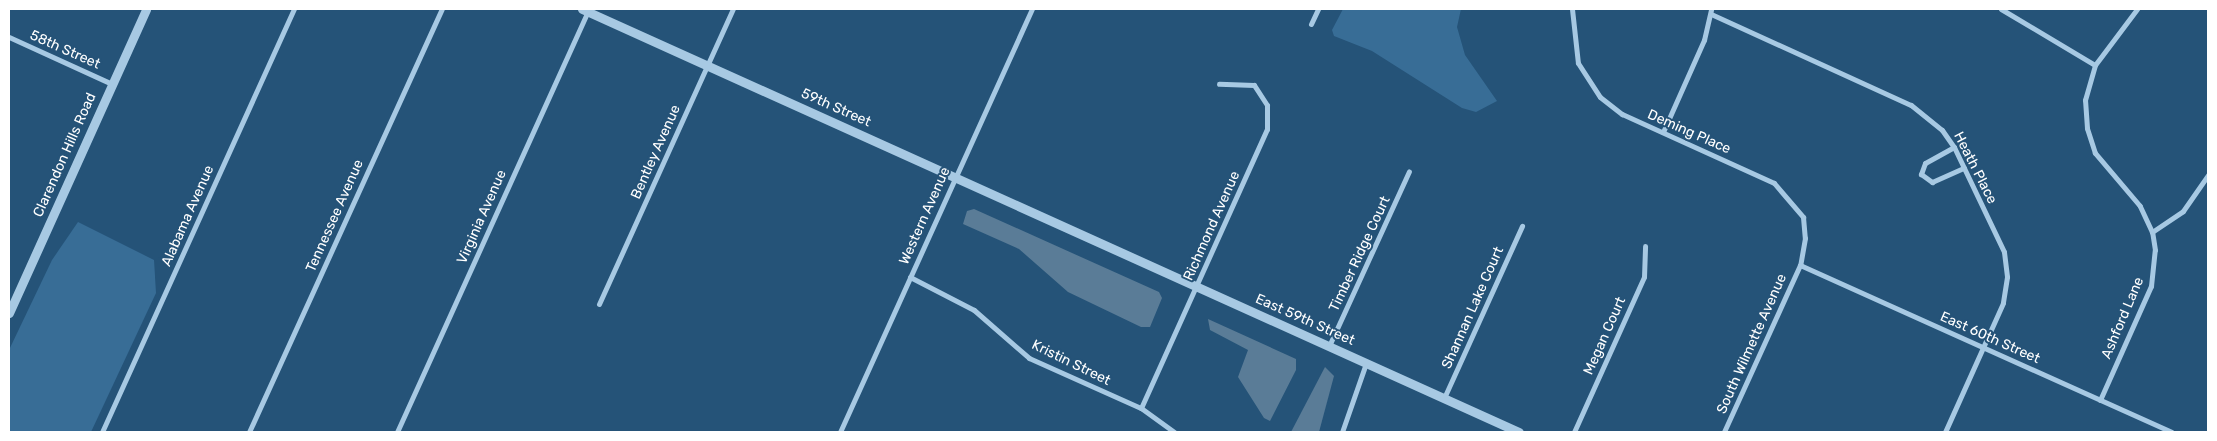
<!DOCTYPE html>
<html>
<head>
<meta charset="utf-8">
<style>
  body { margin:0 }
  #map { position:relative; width:2217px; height:441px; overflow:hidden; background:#255378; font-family:Rubik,sans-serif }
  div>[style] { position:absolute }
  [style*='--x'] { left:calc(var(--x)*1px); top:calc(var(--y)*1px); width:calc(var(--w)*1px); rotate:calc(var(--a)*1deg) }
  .green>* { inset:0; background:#386d96 }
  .water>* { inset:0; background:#5a7c97 }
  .minor>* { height:5px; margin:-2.5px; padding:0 2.5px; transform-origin:2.5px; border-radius:2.5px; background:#a7c9e3 }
  .tertiary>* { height:9px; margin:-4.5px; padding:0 4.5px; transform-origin:4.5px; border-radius:4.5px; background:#a7c9e3 }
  span { translate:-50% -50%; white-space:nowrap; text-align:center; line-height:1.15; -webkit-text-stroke:4px #255378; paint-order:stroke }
  .street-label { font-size:14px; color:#fff }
  .frame { position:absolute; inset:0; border:10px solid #fff; pointer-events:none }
</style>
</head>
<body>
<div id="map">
  <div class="green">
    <div style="clip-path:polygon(1343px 9px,1461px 9px,1457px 27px,1465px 55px,1497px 101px,1476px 112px,1462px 108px,1372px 51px,1334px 36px,1332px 30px)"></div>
    <div style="clip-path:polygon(78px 222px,154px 260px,156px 293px,91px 432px,9px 432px,9px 350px,52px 260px)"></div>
  </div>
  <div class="water">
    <div style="clip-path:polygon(974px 209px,1159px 292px,1162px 298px,1150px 327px,1141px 327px,1068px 292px,1019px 249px,963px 224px,967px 211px)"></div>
    <div style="clip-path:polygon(1208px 319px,1296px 359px,1296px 370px,1270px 421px,1264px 418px,1238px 377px,1248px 350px,1210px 330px)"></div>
    <div style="clip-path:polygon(1325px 367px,1334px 376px,1319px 432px,1291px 432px)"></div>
  </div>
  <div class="minor">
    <div style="--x:1572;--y:9;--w:54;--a:83.7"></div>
    <div style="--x:1578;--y:63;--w:40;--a:57.1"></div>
    <div style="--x:1600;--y:97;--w:28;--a:38"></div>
    <div style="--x:1622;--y:114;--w:167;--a:24.4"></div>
    <div style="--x:1774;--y:183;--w:45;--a:49.5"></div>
    <div style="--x:1803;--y:217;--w:21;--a:85"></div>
    <div style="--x:1805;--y:238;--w:27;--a:100"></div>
    <div style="--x:1800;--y:265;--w:183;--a:114.5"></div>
    <div style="--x:2001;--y:9;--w:109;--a:30.8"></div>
    <div style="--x:1711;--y:14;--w:220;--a:24.5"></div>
    <div style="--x:1911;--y:105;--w:40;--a:39"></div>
    <div style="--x:1942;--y:130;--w:21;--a:55"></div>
    <div style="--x:1954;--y:147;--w:116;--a:64.5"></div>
    <div style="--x:2004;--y:252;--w:25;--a:83"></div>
    <div style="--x:2007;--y:277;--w:26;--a:99"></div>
    <div style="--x:2003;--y:303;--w:141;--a:114.2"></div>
    <div style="--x:1311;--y:24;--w:17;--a:-65"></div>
    <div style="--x:9;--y:37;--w:113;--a:24.5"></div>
    <div style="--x:1663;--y:132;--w:101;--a:-66"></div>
    <div style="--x:1704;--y:40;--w:32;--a:-77"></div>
    <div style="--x:1954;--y:147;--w:33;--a:151"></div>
    <div style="--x:1925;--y:163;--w:12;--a:110"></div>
    <div style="--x:1921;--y:174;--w:14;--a:36"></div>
    <div style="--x:1932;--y:182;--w:35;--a:-24"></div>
    <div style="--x:2152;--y:232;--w:37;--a:-34"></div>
    <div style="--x:2183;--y:211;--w:44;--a:-55.2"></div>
    <div style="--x:1800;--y:265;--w:407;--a:24.2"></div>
    <div style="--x:910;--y:277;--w:72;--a:27.3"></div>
    <div style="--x:974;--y:310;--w:73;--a:41.1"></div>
    <div style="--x:1029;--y:358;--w:123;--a:24.1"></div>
    <div style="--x:1141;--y:408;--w:41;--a:36"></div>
    <div style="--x:599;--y:304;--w:324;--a:-65.6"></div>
    <div style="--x:1329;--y:346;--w:192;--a:-65.4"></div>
    <div style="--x:1444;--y:398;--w:189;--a:-65.6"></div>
    <div style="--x:2100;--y:400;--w:125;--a:-65.9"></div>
    <div style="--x:2151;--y:286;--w:36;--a:-84"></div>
    <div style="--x:2155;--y:250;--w:18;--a:-99"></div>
    <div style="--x:2152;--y:232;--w:29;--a:-115"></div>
    <div style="--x:2140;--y:206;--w:70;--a:-130.3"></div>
    <div style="--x:2095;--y:153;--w:26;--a:-108"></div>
    <div style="--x:2087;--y:128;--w:28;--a:-94"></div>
    <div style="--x:2085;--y:100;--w:36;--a:-74"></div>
    <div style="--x:2095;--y:65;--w:70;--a:-53.1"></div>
    <div style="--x:1141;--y:408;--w:306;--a:-65.7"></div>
    <div style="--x:1267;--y:129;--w:24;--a:-90"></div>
    <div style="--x:1267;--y:105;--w:24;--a:-123"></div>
    <div style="--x:1254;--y:85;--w:35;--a:-178"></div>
    <div style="--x:102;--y:432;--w:465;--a:-65.6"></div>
    <div style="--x:249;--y:432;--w:465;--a:-65.5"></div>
    <div style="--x:397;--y:432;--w:462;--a:-65.6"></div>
    <div style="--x:840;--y:432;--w:465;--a:-65.6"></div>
    <div style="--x:1342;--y:432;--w:73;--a:-70.8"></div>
    <div style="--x:1574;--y:432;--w:170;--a:-65.7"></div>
    <div style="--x:1644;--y:277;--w:31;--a:-88"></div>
  </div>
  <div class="tertiary">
    <div style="--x:582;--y:9;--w:1028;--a:24.3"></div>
    <div style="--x:9;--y:313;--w:333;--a:-65.7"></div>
  </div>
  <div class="street-label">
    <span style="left:65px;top:50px;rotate:24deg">58th Street</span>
    <span style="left:836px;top:108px;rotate:24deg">59th Street</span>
    <span style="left:1689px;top:132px;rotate:24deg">Deming Place</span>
    <span style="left:656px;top:152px;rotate:-66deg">Bentley Avenue</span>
    <span style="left:65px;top:155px;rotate:-66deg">Clarendon Hills Road</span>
    <span style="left:1975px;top:168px;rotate:63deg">Heath Place</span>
    <span style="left:188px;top:216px;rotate:-66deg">Alabama Avenue</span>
    <span style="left:335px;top:216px;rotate:-66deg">Tennessee Avenue</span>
    <span style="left:925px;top:216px;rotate:-66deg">Western Avenue</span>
    <span style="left:482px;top:217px;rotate:-66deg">Virginia Avenue</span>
    <span style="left:1212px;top:226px;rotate:-66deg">Richmond Avenue</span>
    <span style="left:1360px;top:254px;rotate:-65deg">Timber Ridge Court</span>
    <span style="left:1473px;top:308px;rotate:-66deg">Shannan Lake Court</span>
    <span style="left:2123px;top:318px;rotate:-67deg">Ashford Lane</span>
    <span style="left:1305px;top:320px;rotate:24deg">East 59th Street</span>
    <span style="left:1605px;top:336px;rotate:-66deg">Megan Court</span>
    <span style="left:1990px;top:338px;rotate:24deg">East 60th Street</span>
    <span style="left:1752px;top:344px;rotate:-66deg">South Wilmette Avenue</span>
    <span style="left:1071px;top:363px;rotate:26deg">Kristin Street</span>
  </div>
  <div class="frame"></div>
</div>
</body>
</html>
